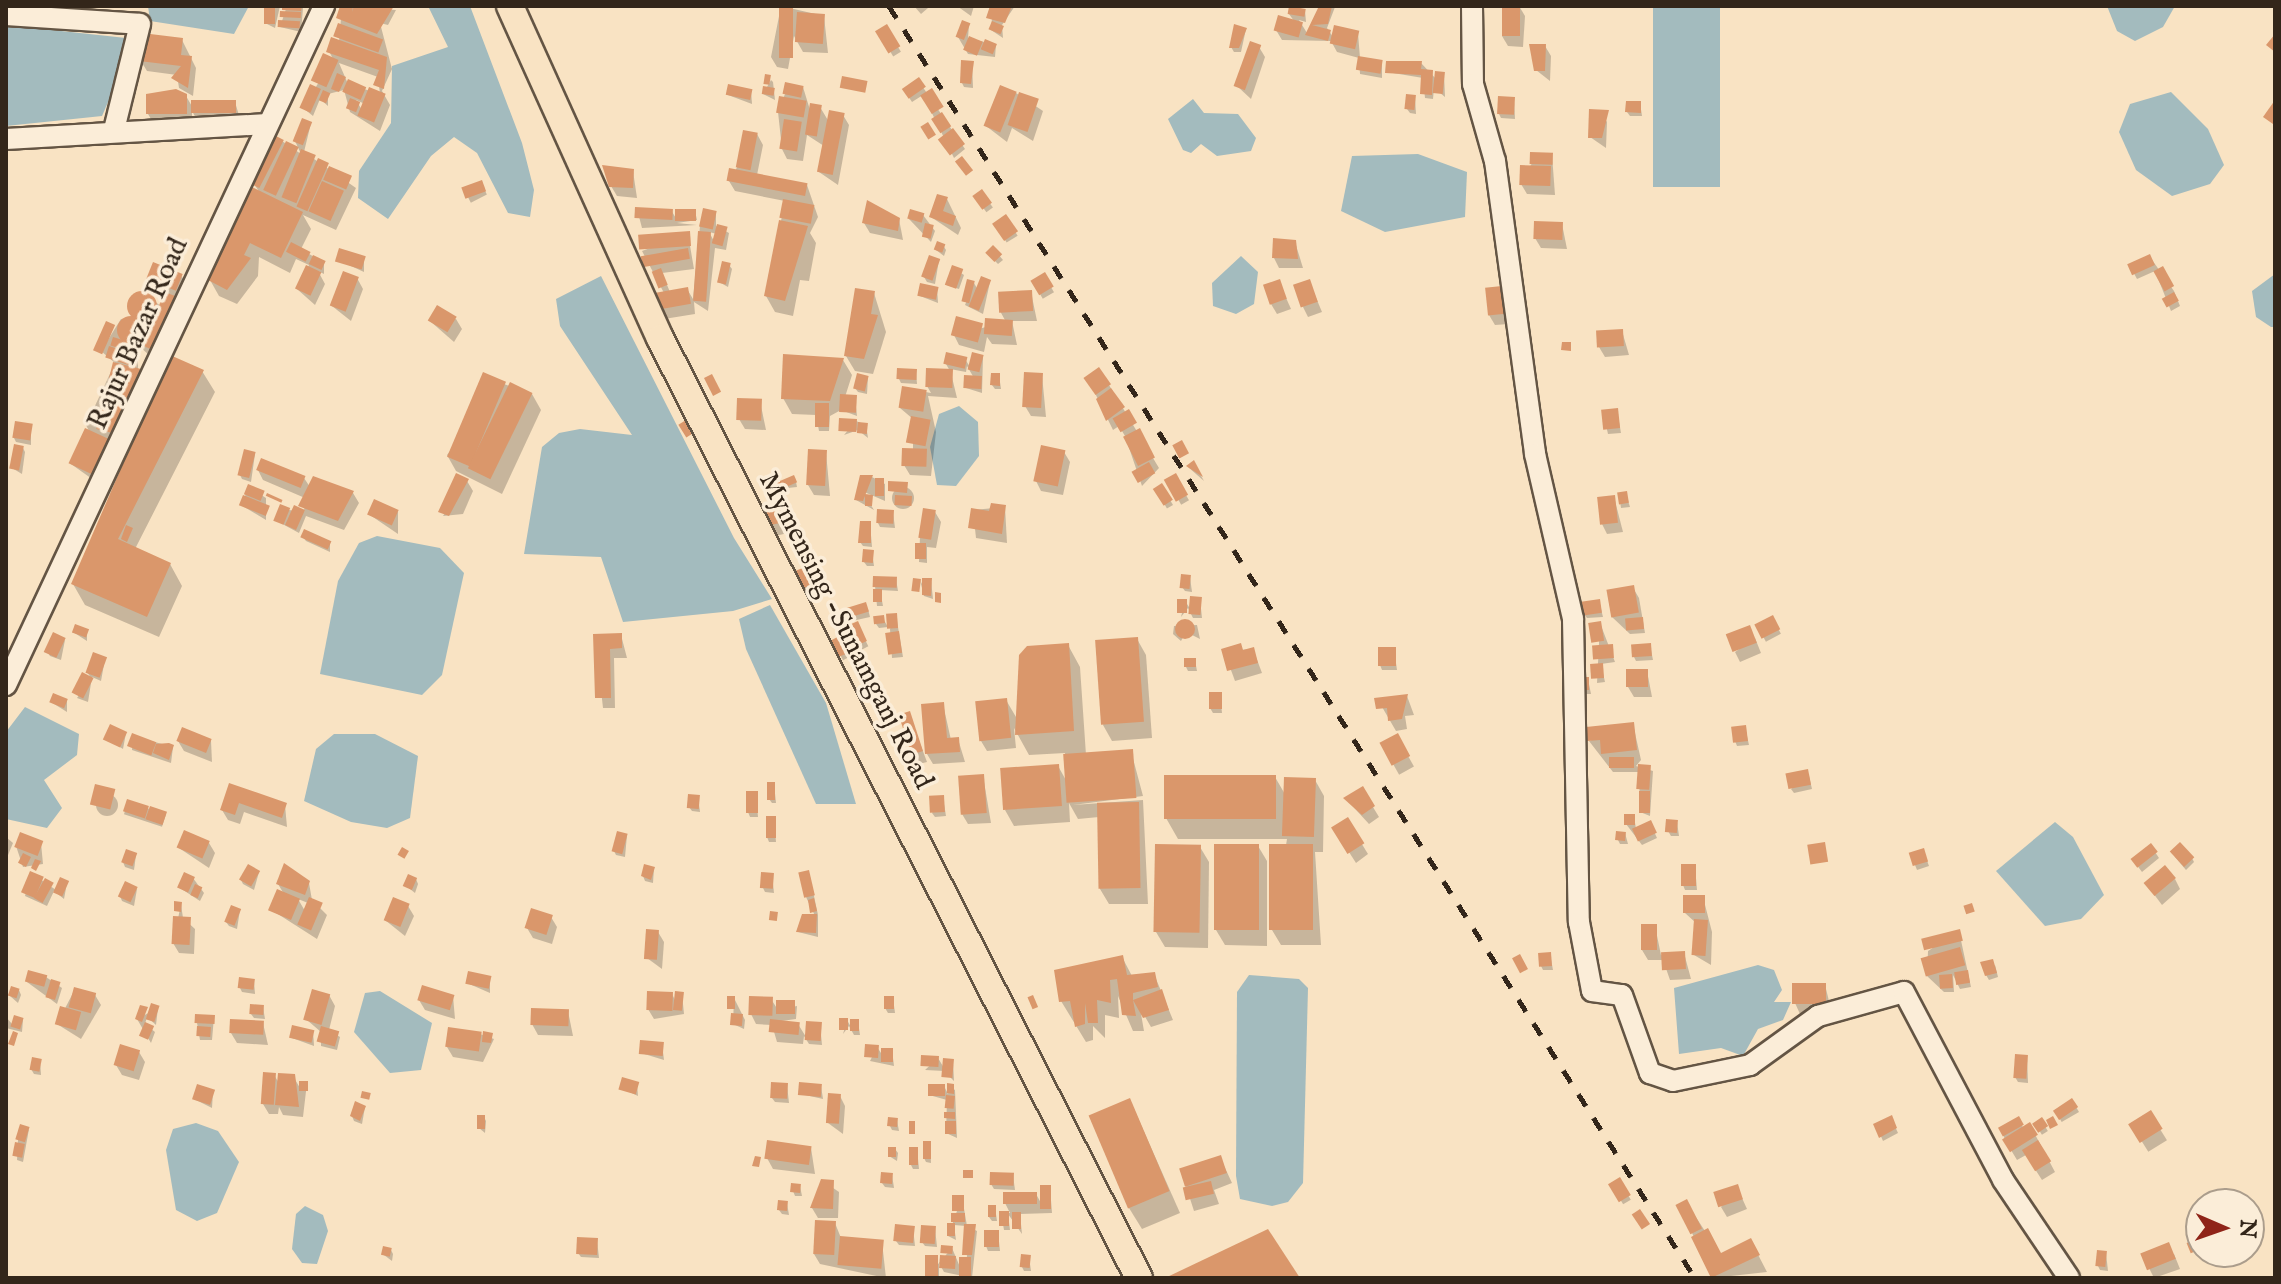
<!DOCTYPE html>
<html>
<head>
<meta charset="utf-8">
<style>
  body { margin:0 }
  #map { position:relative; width:2281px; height:1284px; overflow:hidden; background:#f9e3c3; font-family:"IM FELL English",serif }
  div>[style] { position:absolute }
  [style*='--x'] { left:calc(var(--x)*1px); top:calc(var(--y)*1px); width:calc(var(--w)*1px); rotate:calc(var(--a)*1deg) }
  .water>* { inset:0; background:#a3bbbe; transform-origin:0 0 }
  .shadow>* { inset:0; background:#0003; transform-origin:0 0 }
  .round { border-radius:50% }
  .building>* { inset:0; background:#da976b; transform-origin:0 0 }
  .roads { filter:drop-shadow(2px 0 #645544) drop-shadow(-2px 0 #645544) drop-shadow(0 2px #645544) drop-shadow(0 -2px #645544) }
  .minor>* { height:20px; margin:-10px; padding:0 10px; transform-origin:10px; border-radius:10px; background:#fbedd8 }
  .major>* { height:26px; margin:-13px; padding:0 13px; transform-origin:13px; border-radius:13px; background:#f9e3c3 }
  .rail>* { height:5px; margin-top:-2.5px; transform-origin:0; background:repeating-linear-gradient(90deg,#33261a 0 14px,transparent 0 28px) }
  span { translate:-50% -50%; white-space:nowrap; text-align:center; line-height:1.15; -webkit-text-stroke:7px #fbedd8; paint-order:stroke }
  .street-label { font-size:28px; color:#33261a }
  .frame { position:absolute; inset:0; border:8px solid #33261a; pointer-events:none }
  .north { position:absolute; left:2185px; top:1188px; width:80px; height:80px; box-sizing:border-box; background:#fbedd8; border:2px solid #ab9d8c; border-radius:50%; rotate:92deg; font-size:22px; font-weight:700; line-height:32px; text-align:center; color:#33261a }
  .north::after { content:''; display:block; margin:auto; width:28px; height:36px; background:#8f2418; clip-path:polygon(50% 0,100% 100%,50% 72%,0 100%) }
</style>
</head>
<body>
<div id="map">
  <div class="water">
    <div style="clip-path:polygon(148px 6px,249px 6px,234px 34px,150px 21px)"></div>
    <div style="clip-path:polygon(428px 6px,470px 6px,522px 143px,534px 190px,530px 217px,508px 213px,477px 153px,454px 137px,431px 156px,388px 219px,358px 198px,359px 171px,391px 123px,392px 66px,448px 47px)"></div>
    <div style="left:1653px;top:6px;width:67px;height:181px"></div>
    <div style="clip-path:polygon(2107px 6px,2175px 6px,2163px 27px,2135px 41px,2117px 31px)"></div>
    <div style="clip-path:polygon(6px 25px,126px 38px,128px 56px,102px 116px,6px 126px)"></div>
    <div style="clip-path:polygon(2171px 92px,2208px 129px,2224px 165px,2210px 184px,2172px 196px,2136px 170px,2119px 132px,2130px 104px)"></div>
    <div style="clip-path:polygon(1193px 99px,1204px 113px,1238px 114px,1256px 138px,1251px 151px,1217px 156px,1201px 144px,1191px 153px,1183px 150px,1168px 119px)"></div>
    <div style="clip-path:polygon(1418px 154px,1467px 172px,1465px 217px,1385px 232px,1341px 211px,1352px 156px)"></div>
    <div style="clip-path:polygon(1241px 256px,1258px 272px,1254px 304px,1236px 314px,1213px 306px,1212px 283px)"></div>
    <div style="clip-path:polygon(2275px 274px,2275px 327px,2271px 327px,2256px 317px,2252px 291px)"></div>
    <div style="clip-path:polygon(601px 276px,734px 538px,772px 599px,733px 611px,623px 622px,601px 557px,524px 554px,542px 447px,559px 433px,580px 429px,632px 435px,560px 326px,556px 299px)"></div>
    <div style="clip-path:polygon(959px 406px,978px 422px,979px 456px,956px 486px,937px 485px,930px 447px,939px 414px)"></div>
    <div style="clip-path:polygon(377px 536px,440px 548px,464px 573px,442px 675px,422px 695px,320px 674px,338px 581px,359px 543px)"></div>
    <div style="clip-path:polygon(770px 605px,826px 703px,856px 804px,816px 804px,746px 649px,739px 619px)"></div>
    <div style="clip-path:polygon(25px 707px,79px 734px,77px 755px,44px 780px,62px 808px,47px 828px,6px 819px,6px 732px)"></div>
    <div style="clip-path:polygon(334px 734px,375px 734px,418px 756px,410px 818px,387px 828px,351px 822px,304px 801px,316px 749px)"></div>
    <div style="clip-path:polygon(2055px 822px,2073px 837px,2104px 895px,2081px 919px,2045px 926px,1996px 871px)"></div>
    <div style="clip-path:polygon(1758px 965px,1774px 970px,1782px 990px,1774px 1002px,1791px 1002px,1783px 1020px,1758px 1029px,1743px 1056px,1721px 1048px,1679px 1054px,1674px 988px)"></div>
    <div style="clip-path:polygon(1249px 975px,1299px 979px,1308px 988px,1303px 1183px,1288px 1202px,1272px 1206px,1240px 1199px,1236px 1176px,1237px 992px)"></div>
    <div style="clip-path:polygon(380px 991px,432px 1023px,421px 1070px,390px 1073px,354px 1032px,365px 993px)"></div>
    <div style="clip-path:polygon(196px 1123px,218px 1131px,239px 1162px,217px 1213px,197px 1221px,176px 1210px,166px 1150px,173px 1129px)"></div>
    <div style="clip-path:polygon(305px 1206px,323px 1215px,328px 1231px,317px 1264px,302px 1263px,292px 1249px,296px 1214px)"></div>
  </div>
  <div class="shadow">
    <div style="clip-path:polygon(269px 6px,280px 6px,275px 28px,265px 23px)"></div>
    <div style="clip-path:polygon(287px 6px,303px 8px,301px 32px,280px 27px)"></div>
    <div style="clip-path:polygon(evenodd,342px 6px,396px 10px,388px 25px,380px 23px,392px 69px,382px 91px,390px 105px,380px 131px,350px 112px,344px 90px,328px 94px,328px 106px,320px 99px,313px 116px,303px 108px,333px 59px,329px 51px,339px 42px,342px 6px,339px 63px,378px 77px,380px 94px,348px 84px,339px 63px,342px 6px,356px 100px,365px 104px,362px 110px,356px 100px)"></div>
    <div style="clip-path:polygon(781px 6px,824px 16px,828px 53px,803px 52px,794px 36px,788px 69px,777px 67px,771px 57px)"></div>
    <div style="clip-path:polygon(914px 6px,927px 6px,928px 8px,921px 14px)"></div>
    <div style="clip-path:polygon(957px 6px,974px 6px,971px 16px)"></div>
    <div style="clip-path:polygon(993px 6px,1015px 6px,1002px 25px,1003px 38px,991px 30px)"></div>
    <div style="clip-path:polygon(1321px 6px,1335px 7px,1327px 28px,1333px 37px,1358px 33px,1360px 58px,1382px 62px,1382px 78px,1360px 74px,1359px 58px,1337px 52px,1331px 41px,1282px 40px,1276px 30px,1294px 21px,1289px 14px,1305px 10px,1306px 22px,1299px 20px,1307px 33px)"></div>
    <div style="clip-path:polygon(1504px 6px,1519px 6px,1525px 16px,1523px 47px,1508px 46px,1502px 36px)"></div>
    <div style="clip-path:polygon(969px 25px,968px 38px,996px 45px,995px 57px,968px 54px,958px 37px)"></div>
    <div style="left:886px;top:27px;width:29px;height:9px;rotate:59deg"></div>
    <div style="clip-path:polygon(1246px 29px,1241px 52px,1234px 52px,1231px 47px)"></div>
    <div style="clip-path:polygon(182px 40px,196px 68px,193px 96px,179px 88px,177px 75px,147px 71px,141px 61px)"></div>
    <div style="clip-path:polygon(1545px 46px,1551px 56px,1550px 81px,1536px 70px)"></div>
    <div style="clip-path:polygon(1259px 47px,1265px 57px,1251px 99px,1237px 86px)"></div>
    <div style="clip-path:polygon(972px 62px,973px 88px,964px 87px,962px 83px)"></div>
    <div style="clip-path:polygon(1421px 63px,1437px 80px,1444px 74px,1445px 97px,1434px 88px,1433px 99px,1425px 98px,1423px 78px,1387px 72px)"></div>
    <div style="clip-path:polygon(771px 80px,773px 82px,775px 100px,763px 94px)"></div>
    <div style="clip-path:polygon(918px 80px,965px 149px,954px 158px,923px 95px,912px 102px,904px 90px)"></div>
    <div style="clip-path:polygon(803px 87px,810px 110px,820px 107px,829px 122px,843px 115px,849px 125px,838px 185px,819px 172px,824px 146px,807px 135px,803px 161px,787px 159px,782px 149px,778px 112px,785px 94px)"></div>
    <div style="clip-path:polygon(751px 90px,752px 104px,728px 95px)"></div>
    <div style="clip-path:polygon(1016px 93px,1043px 111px,1033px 141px,1012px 128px,1007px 142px,986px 126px)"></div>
    <div style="clip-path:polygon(186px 96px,193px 108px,235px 102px,241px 122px,198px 122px,192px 111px,192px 124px,154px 124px,148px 114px)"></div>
    <div style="clip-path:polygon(1415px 97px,1416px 114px,1410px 113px,1407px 109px)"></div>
    <div style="clip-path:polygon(1514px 99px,1515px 119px,1501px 118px,1499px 114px)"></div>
    <div style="clip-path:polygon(1640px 103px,1642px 116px,1630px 116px,1627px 112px)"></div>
    <div style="clip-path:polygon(1601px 112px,1607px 122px,1606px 148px,1590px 137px)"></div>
    <div style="clip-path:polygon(311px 123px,304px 152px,356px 188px,336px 230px,303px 215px,311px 229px,301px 249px,324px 263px,324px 274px,318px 271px,325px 284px,315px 305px,297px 289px,309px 265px,296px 259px,290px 273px,259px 257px,258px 276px,237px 304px,219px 296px,210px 280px,260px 193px,254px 184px,282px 141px,301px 154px,295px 141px)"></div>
    <div style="clip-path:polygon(757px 134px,763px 145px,757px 175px,807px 185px,818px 217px,810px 233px,816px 243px,809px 281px,800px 280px,793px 316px,775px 312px,766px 296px,785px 201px,735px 191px,729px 181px)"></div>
    <div style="clip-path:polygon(1552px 155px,1555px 195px,1527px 194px,1521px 184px,1532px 163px)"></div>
    <div style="clip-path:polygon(633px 171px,637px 198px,617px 196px,611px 186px)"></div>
    <div style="left:481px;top:183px;width:13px;height:18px;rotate:63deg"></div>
    <div style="left:982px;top:192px;width:19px;height:8px;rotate:55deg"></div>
    <div style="clip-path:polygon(947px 199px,961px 228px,958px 235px,931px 217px)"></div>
    <div style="clip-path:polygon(637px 209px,671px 210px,677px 220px,677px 211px,695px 211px,697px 220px,677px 223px,697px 225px,642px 228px)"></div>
    <div style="clip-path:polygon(evenodd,716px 213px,716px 226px,729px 233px,726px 250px,715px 248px,708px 311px,694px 302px,695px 314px,664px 319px,664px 293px,642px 251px,688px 234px,694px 269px,662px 273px,670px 292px,687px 289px,693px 299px,700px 226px,716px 213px,709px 232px,717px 234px,715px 243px,709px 232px)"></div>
    <div style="clip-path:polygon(923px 215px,935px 231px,931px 242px,909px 219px)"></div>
    <div style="left:1006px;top:217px;width:22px;height:13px;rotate:58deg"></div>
    <div style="clip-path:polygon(899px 219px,903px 240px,870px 233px,864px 223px)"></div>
    <div style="clip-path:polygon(1562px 224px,1567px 249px,1541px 248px,1535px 238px)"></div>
    <div style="clip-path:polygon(1295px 242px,1303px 268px,1279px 268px,1274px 258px)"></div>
    <div style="clip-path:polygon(943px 245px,946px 250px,944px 256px,936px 250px)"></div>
    <div style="clip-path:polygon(993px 248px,1003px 260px,998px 264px,991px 257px)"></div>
    <div style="clip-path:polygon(364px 257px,364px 272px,338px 260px)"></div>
    <div style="clip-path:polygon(2150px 257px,2174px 291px,2180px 306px,2171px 311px,2155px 271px,2137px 279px,2130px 266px)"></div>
    <div style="clip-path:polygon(939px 260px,935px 284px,927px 282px,924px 277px)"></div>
    <div style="clip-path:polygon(729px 265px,732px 269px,728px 287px,719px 282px)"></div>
    <div style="clip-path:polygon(953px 268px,964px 275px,959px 289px,947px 285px)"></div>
    <div style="clip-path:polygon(181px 275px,187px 286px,182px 299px,172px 296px,180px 308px,150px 356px,138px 345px,138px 371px,102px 486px,71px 464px,90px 433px,86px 425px,115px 363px,101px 351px,121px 319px,132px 322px,137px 292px,160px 305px,165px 293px,148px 278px)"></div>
    <div style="left:1044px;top:275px;width:20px;height:13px;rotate:60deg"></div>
    <div style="clip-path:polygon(357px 278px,363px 289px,351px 321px,332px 306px)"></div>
    <div style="clip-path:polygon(1309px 281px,1322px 312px,1308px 317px,1303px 307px)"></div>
    <div style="clip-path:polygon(990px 282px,983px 314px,965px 305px,974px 283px,978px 290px)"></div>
    <div style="clip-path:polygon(1279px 282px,1291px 309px,1277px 314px,1271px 304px)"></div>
    <div style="clip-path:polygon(937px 288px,938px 303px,920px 296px)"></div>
    <div style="clip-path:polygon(1501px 288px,1509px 324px,1495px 325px,1489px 315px)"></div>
    <div style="clip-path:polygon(1031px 292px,1037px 321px,1012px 321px,1017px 345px,992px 344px,987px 337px,984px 352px,959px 345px,954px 335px,1006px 322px,1000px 311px)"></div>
    <div style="clip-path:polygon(874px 293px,886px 332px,873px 374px,855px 371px,846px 356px)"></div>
    <div style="clip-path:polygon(456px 319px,462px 329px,454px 342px,430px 321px)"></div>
    <div style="clip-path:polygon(1622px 331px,1629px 355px,1605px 357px,1599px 347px)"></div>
    <div style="clip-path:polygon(983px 357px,982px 393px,966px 388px,974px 378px,967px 366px,966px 372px,950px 369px,957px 398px,928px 396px,936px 432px,931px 476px,910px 475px,904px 465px,913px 450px,913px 419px,900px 408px,904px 388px,931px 393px,927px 386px,950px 371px,946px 364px,965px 359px,970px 367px)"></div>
    <div style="clip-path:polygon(843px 360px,852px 375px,845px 397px,855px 397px,857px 416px,841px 410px,830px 416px,829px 431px,819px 431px,816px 415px,792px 414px,783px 398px)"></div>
    <div style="clip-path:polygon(202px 371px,215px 392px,135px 549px,170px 564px,182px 586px,159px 637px,85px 605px,73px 584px)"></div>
    <div style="clip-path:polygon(916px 371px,917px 384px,901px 383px,899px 379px)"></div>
    <div style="clip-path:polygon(999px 375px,1001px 389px,995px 389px,992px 385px)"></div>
    <div style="clip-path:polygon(1042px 375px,1046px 417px,1031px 416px,1025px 406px)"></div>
    <div style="clip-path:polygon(868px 377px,867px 394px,858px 392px,855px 388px)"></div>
    <div style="clip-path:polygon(504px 384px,532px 394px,541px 410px,502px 494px,456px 471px,447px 455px)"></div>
    <div style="clip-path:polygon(1109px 385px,1159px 468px,1142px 486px,1125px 436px,1119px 426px,1113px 430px,1093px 389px)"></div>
    <div style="clip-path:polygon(760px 401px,766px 430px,745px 429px,739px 419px)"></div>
    <div style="clip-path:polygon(1617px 410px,1621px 433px,1608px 434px,1603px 412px)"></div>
    <div style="clip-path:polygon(856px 421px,866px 425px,868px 438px,858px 430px,844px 435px)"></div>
    <div style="clip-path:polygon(31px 426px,31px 445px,16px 442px,14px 438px)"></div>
    <div style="clip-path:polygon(23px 448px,25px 452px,22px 474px,12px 468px)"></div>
    <div style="clip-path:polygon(826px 452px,830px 496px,814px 495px,808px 485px)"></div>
    <div style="clip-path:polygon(1064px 452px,1070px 462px,1063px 495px,1041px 491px,1036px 481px)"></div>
    <div style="clip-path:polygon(255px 454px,251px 482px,242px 479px,240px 475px)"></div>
    <div style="clip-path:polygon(1194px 463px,1204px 481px,1188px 467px)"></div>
    <div style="clip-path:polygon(258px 470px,304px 478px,310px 487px,314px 478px,353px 493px,359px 503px,344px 530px,306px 516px,299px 533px,275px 520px,289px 510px,304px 512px,305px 498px,263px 480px)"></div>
    <div style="left:1175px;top:476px;width:28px;height:9px;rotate:60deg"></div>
    <div style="clip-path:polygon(872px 477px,885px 484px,885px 501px,862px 491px,874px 510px,856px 500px)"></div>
    <div style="clip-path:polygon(467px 481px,473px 491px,463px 514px,443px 516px)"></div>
    <div style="clip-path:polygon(796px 482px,797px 487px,769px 490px)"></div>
    <div style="left:1162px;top:486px;width:22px;height:7px;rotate:60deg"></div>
    <div style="clip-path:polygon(249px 487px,266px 498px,266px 520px,241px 505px)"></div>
    <div class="round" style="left:892px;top:487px;width:22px;height:22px"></div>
    <div style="clip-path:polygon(1626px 494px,1630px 507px,1621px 508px,1619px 495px)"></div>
    <div style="clip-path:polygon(1614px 497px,1623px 532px,1607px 534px,1602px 524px)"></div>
    <div style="clip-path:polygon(1005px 507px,1007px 543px,976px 538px,973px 510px)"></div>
    <div style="clip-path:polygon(788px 508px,797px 531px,775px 536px,769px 526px)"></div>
    <div style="clip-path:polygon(398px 512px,398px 534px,370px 515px)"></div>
    <div style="clip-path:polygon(893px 512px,895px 528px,880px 527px,878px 523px)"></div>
    <div style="clip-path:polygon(935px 512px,941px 522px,936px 548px,927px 547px,927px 563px,919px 562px,920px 536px)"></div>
    <div style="clip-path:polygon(870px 523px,872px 547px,863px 546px,860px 542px)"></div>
    <div style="clip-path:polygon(303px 537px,330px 542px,330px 552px,306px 541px)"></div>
    <div style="clip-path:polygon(872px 552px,874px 566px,867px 566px,864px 562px)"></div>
    <div style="clip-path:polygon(810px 572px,816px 589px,804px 593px,801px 589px)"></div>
    <div style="clip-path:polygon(1190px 577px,1192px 592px,1185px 591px,1182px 587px)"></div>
    <div style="clip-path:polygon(896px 579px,898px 591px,880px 590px,883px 606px,877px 606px,875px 586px)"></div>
    <div style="clip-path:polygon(920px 580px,924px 588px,931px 580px,933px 599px,924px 596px)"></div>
    <div style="clip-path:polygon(1633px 588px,1639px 598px,1645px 633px,1630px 634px,1612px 617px)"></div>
    <div style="clip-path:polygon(1200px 599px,1202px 618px,1193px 618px,1188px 608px,1181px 617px,1185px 601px,1191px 610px)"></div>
    <div style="clip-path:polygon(1599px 601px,1603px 617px,1587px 618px,1584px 614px)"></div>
    <div style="clip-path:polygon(868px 609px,870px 617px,852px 621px,850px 617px)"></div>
    <div style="clip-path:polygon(896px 615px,903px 657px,892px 658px,890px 629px)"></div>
    <div style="clip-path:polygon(882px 617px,888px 627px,879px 628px,876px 624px)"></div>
    <div style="left:1772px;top:617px;width:19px;height:17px;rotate:62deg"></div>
    <div style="clip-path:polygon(1600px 623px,1615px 662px,1601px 664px,1605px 682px,1597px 683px)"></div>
    <div style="left:857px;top:624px;width:25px;height:7px;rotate:63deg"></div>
    <div style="clip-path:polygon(1197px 625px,1200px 639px,1186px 632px,1181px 641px,1173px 634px,1174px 626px)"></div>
    <div style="clip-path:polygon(87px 631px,87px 641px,73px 632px)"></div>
    <div style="clip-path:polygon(621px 635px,627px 658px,614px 658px,615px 708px,603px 708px,595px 636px)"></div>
    <div style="left:842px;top:637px;width:21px;height:10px;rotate:62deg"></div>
    <div style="clip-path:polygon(1755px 638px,1761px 653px,1740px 662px,1735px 652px)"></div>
    <div style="clip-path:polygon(1137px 639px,1146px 655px,1152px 738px,1112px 741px,1103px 725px)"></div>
    <div style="clip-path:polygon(65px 640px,61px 660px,50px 656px,47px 651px)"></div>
    <div style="clip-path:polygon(1068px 645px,1080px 667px,1086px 755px,1131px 751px,1143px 796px,1073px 805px,1143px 800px,1148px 904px,1109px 904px,1100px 889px,1099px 817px,1078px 819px,1069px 803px,1070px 822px,1014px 826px,1005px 810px,1058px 766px,1067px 782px,1065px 753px,1029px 755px,1014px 728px,1016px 748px,987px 751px,981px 741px,1006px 700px,1016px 717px,1029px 648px)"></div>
    <div style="clip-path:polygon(1650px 645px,1653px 660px,1636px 661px,1634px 657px)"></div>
    <div style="clip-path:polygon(1253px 649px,1262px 673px,1235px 681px,1224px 651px)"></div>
    <div style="clip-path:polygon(1394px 649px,1397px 670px,1382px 670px,1380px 665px)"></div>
    <div style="clip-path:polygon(105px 659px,101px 681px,92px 677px,88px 702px,77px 698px,91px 678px,87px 672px)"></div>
    <div style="clip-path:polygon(1195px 660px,1197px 671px,1188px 671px,1186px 667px)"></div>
    <div style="clip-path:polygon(1647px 671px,1652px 697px,1634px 697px,1628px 687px)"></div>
    <div style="clip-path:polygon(1588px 679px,1591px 694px,1584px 694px,1581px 689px)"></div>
    <div style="clip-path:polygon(1220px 694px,1222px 713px,1213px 713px,1210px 708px)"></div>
    <div style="clip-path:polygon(1407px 696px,1414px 715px,1405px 716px,1407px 729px,1396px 731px,1378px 700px)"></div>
    <div style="clip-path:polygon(67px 701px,67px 712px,51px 702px)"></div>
    <div style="clip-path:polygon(943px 704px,951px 740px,958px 739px,965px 762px,933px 764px,927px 754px,923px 706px)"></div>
    <div style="clip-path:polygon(909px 714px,927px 762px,919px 764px,913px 754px)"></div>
    <div style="clip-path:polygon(1633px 724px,1641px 760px,1636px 766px,1653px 771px,1650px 816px,1640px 812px,1639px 772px,1613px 772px,1589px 741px)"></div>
    <div style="clip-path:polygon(1745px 727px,1749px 745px,1737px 746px,1735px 741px)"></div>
    <div style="clip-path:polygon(126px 733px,123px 749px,105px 738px)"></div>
    <div style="clip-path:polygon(133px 736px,173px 747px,171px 763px,132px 750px)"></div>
    <div style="left:1397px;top:736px;width:35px;height:17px;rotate:61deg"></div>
    <div style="clip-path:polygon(178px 741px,211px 741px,212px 762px,184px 751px)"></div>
    <div style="clip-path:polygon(983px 776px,991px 823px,968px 824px,962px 814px)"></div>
    <div style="clip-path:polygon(1809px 776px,1812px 789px,1794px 793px,1791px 789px)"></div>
    <div style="clip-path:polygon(1275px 777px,1286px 796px,1315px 780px,1324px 796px,1323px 852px,1315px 852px,1321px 945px,1281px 945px,1272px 930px,1287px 839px,1178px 839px,1166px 818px)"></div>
    <div style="clip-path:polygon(774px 784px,776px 803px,772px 803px,769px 799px)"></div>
    <div style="clip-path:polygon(231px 786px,285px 805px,287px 827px,244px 812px,240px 824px,228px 820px,222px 810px)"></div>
    <div style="clip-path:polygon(1362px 789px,1379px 817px,1369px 824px,1346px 799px)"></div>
    <div style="clip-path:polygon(756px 793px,758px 817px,750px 817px,748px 812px)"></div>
    <div class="round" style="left:96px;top:794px;width:22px;height:22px"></div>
    <div style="clip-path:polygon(698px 797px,700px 812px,692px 811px,689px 807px)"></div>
    <div style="clip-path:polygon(943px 797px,946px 816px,935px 817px,932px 813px)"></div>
    <div style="left:128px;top:802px;width:40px;height:13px;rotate:18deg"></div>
    <div style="clip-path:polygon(1634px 816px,1636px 829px,1650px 823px,1657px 838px,1642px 845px,1626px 824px)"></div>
    <div style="clip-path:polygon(774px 818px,776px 842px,769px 842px,767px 837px)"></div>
    <div style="clip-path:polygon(1347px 820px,1368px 854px,1356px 863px,1340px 838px)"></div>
    <div style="clip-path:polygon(1677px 822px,1679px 836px,1671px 836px,1668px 831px)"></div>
    <div style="clip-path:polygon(1625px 833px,1628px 844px,1620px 844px,1618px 840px)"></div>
    <div style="clip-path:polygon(627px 835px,625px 857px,616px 855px,614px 851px)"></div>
    <div style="clip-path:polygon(6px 837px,13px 843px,6px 860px)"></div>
    <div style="clip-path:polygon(41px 843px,43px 864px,23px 867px,16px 846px)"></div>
    <div style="clip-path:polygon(209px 843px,215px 853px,209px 868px,179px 848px)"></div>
    <div style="clip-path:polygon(1258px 846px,1267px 861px,1267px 946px,1225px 945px,1216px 930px)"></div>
    <div style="clip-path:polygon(2151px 846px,2159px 858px,2142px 872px,2136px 864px)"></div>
    <div style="clip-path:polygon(1200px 847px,1209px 862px,1208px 948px,1165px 947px,1156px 932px)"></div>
    <div style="clip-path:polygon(136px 855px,134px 870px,125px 867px,123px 862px)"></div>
    <div style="clip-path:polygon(1911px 855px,1925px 855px,1929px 866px,1917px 870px)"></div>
    <div style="clip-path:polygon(2175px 857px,2192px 858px,2194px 862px,2186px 870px)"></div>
    <div style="clip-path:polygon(1695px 866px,1697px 890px,1685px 890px,1683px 885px)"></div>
    <div style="clip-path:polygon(654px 868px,653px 883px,645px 881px,643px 876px)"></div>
    <div style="clip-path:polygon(259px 872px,254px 890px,243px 884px,241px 880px)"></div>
    <div style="clip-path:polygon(31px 873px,56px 890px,67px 883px,64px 899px,54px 891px,47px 906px,25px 896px)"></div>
    <div style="clip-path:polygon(772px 875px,774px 893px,765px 892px,763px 888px)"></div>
    <div style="clip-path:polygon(810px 877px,818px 915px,818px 937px,798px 932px,815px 916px,806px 897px)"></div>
    <div style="clip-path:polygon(193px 878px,204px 893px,200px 901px,180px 888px)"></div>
    <div style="clip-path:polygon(416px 879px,418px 884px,415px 893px,405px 885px)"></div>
    <div style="clip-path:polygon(2175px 879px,2180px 889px,2162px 905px,2147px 885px)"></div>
    <div style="clip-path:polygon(evenodd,309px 883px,312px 900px,327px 915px,317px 939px,270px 909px,284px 894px,278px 884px,309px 883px,298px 899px,308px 903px,305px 911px,298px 899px)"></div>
    <div style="clip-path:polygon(137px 889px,134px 906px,122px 901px,120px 896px)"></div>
    <div style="clip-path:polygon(1703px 897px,1712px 932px,1711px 965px,1694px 955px,1696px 923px,1685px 913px)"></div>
    <div style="clip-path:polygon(181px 904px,183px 918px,195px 929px,194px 954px,179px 953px,173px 943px)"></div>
    <div style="clip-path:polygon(408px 906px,414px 916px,405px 936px,385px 920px)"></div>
    <div style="clip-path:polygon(240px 910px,237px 929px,229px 926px,226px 922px)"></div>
    <div style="clip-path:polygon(551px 917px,557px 927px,552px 944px,533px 938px,527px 928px)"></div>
    <div style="clip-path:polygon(1655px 926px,1661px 955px,1684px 953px,1691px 979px,1670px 980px,1663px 960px,1648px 960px,1642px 950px)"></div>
    <div style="clip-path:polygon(1959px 931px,1971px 987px,1960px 989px,1953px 975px,1954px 992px,1944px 992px,1927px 976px,1928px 951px)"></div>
    <div style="clip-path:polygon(658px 932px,664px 942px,662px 969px,647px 958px)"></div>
    <div style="clip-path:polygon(1550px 954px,1553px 970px,1543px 970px,1541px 966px)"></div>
    <div style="clip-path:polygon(1122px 957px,1132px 976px,1154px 974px,1173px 1020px,1151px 1027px,1140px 1008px,1144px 1031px,1133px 1031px,1118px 996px,1119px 1018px,1105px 1015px,1105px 1038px,1093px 1026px,1093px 1040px,1086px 1042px,1061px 1001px)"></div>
    <div style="clip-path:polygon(1995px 965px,1998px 977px,1989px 980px,1986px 975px)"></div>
    <div style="clip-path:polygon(46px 977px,62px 988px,57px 1004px,27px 982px)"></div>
    <div style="clip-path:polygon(490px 978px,490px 993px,467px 983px)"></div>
    <div style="clip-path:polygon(254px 981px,255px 994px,242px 992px,240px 988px)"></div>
    <div style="clip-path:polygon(1825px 985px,1832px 1013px,1800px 1014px,1795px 1003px)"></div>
    <div style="clip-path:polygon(75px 989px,95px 995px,101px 1005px,81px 1039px,57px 1024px)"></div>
    <div style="clip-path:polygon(19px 990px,21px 995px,18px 1003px,10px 996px)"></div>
    <div style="clip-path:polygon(672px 994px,676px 1002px,682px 994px,684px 1014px,654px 1019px,648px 1009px)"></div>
    <div style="clip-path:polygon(329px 995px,335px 1006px,329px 1030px,340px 1037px,337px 1050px,321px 1046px,321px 1032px,307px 1020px)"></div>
    <div style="clip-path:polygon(453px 996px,455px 1019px,425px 1010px,419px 1000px)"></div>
    <div style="clip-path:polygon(734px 998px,745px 1020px,744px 1029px,733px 1024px)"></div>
    <div style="clip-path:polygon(893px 998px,895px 1013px,888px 1013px,885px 1008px)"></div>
    <div style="clip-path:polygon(771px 999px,778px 1010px,797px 1006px,796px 1019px,774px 1022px,798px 1024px,806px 1037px,820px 1024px,822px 1045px,809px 1044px,804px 1036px,803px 1044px,777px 1042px,772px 1025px,756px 1024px,751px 1014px)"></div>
    <div style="clip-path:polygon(263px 1007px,265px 1019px,254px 1018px,251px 1014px)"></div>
    <div style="clip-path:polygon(158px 1008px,156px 1025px,147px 1017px,145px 1024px,155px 1032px,151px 1043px,137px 1019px)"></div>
    <div style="clip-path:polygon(568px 1011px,573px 1036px,538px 1035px,532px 1024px)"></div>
    <div style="clip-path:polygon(6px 1017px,12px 1024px,23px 1020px,22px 1032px,6px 1028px)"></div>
    <div style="clip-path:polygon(214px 1017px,212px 1040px,200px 1040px,197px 1023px)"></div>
    <div style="clip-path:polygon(847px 1020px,852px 1029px,858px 1021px,860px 1035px,854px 1035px,849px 1026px,843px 1034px)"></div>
    <div style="clip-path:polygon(263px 1023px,268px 1045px,237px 1043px,231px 1033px)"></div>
    <div style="clip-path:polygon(313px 1031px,314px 1046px,292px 1038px)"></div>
    <div style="clip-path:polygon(480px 1034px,494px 1039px,483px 1062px,453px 1057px,447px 1047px)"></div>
    <div style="clip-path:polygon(662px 1044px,664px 1060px,641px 1053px)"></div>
    <div style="clip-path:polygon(877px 1047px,883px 1056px,892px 1050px,894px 1066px,870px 1061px)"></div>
    <div style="clip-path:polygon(139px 1052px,145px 1062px,139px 1080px,122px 1075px,116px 1065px)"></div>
    <div style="clip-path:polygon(2027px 1056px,2028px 1083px,2018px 1082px,2015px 1077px)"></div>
    <div style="clip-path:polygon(938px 1058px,944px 1068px,953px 1061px,954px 1081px,944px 1071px,925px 1070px)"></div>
    <div style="clip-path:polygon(40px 1061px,41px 1075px,34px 1074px,31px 1069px)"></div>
    <div style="clip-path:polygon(274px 1075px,279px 1083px,293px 1076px,300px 1088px,307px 1083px,303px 1117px,283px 1115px,279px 1107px,278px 1114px,269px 1114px,263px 1104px)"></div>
    <div style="clip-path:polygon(637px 1084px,638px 1096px,621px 1088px)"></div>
    <div style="clip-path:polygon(787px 1085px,789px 1103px,775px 1102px,772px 1098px)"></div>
    <div style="clip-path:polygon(821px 1086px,823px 1099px,801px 1094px)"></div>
    <div style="clip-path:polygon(944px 1086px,948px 1094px,949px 1086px,955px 1090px,957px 1138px,946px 1133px,947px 1100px,929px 1095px)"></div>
    <div style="clip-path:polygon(213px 1091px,212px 1108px,194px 1099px)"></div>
    <div style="clip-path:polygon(840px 1096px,845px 1106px,843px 1134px,828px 1123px)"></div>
    <div style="clip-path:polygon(1130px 1100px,1180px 1213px,1142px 1229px,1129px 1208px)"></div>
    <div style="left:2072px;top:1100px;width:14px;height:20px;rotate:60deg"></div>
    <div style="clip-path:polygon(365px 1107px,362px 1124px,354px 1121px,352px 1116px)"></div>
    <div style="left:2150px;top:1113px;width:32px;height:22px;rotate:58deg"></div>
    <div style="clip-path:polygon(484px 1117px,486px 1121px,485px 1133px,479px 1128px)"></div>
    <div style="clip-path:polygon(2018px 1119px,2024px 1129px,2030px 1125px,2055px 1172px,2042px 1180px,2026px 1155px,2017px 1160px,2005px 1140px,2001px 1128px)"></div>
    <div style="clip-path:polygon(897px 1120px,899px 1131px,892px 1130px,890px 1126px)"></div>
    <div style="left:2041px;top:1120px;width:13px;height:7px;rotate:58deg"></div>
    <div style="clip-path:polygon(1893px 1122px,1898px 1133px,1883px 1141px,1876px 1125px)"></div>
    <div style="clip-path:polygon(29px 1129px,23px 1162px,17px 1160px,18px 1140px)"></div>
    <div style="clip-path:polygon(930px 1143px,931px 1163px,926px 1162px,924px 1158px)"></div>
    <div style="clip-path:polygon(811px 1148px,815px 1174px,773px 1169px,767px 1158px)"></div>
    <div style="clip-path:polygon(895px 1149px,898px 1153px,897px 1161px,889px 1156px)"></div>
    <div style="clip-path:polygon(917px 1149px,919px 1169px,913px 1169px,911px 1165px)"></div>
    <div style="clip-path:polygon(1220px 1157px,1232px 1183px,1214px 1190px,1219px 1204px,1194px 1211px,1181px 1171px)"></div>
    <div style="clip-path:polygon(892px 1175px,894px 1188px,885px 1187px,882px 1183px)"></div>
    <div style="clip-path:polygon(1013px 1175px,1015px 1190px,994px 1189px,991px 1184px)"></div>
    <div style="left:1619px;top:1180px;width:23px;height:9px;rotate:59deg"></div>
    <div style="clip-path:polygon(823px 1181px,839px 1192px,838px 1218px,818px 1218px,812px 1208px)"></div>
    <div style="clip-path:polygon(800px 1186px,802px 1196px,795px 1196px,793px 1191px)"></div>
    <div style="clip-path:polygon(1050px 1187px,1052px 1213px,1020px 1214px,1022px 1234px,1008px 1214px,1010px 1230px,1004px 1230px,1001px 1213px,1010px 1213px,1005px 1203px,1036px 1194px,1041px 1203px)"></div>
    <div style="clip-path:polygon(1737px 1187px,1747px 1209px,1727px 1217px,1721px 1207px)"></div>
    <div style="clip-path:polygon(962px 1197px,967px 1226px,977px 1231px,972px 1278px,944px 1272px,939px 1263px,939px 1278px,926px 1278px,952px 1248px,960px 1267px,967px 1259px,966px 1226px,954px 1225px,956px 1240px,948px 1236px)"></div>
    <div style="clip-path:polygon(787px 1203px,789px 1215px,782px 1214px,779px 1210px)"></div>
    <div style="clip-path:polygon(1679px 1205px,1692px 1211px,1721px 1256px,1751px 1241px,1767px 1272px,1713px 1278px)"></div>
    <div style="clip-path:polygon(995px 1207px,997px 1221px,992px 1221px,989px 1217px)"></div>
    <div style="clip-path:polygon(835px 1223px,841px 1238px,882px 1242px,886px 1278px,820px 1264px,814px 1254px)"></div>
    <div style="clip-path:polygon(913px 1228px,915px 1246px,899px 1245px,896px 1241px)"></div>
    <div style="clip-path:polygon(935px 1228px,937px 1247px,925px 1246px,922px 1242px)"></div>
    <div style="clip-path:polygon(998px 1232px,1000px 1251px,988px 1251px,986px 1246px)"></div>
    <div style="clip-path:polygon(597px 1240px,599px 1258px,581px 1257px,578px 1253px)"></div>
    <div style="clip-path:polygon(391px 1250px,393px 1254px,392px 1261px,384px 1255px)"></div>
    <div style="clip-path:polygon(2106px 1253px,2108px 1271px,2100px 1270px,2098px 1266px)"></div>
    <div style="clip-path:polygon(2174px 1254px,2180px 1269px,2154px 1278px,2143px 1256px)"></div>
    <div style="clip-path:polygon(1029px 1257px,1031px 1271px,1024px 1271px,1022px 1267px)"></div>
  </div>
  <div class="building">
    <div style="left:264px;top:6px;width:11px;height:18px"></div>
    <div style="clip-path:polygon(282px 6px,302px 6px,301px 11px,282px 10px)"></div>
    <div style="clip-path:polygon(340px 6px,353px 6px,352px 12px,354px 6px,394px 6px,377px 34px,336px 18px)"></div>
    <div style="left:779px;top:6px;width:14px;height:52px"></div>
    <div style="clip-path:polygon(990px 6px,1012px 6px,1005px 23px,986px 18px)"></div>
    <div style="left:1289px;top:6px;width:17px;height:8px;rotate:10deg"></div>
    <div style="clip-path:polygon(1319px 6px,1332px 6px,1328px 24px,1312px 25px,1331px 30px,1328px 41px,1305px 35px)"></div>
    <div style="left:1502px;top:6px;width:18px;height:30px"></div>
    <div style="left:280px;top:11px;width:21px;height:6px;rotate:3deg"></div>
    <div style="left:797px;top:12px;width:28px;height:30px;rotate:4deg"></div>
    <div style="left:1278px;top:15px;width:26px;height:16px;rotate:16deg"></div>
    <div style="left:278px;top:20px;width:22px;height:7px;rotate:3deg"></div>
    <div style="left:962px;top:20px;width:9px;height:18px;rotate:21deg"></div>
    <div style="left:992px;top:21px;width:13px;height:9px;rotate:23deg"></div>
    <div style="left:338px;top:23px;width:48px;height:14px;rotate:20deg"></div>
    <div style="left:887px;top:24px;width:26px;height:14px;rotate:59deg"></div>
    <div style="clip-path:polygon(1234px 24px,1247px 28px,1239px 48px,1229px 48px)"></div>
    <div style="left:1334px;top:25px;width:26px;height:19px;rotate:13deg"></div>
    <div style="clip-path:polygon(142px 33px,183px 38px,181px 55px,192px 56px,188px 88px,171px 78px,181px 66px,139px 61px)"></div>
    <div style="clip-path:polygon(2275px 34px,2275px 52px,2266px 45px)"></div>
    <div style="left:969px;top:36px;width:15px;height:15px;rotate:23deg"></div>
    <div style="clip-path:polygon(331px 37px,387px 57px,384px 89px,373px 85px,379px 70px,326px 52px)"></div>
    <div style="left:985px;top:39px;width:13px;height:11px;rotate:23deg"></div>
    <div style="left:1250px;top:41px;width:12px;height:48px;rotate:20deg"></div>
    <div style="clip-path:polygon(1529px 44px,1546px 44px,1545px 71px,1534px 71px)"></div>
    <div style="left:323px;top:53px;width:17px;height:30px;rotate:24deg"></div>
    <div style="left:1358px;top:56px;width:25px;height:14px;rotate:9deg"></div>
    <div style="clip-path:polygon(961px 60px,974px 61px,971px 84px,960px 83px)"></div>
    <div style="clip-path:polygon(1386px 61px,1422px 61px,1421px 69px,1433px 70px,1432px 95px,1420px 94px,1421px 75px,1385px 73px)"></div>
    <div style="left:1435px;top:71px;width:10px;height:22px;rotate:6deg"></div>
    <div style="clip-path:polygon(337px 73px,346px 77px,339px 92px,331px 89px)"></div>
    <div style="left:765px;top:74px;width:6px;height:10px;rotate:9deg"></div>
    <div style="left:842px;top:76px;width:26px;height:12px;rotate:11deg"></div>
    <div style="left:919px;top:77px;width:12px;height:21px;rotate:55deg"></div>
    <div style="left:348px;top:79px;width:20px;height:14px;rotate:24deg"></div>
    <div style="left:785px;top:82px;width:19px;height:12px;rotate:12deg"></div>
    <div style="left:310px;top:84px;width:12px;height:26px;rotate:24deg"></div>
    <div style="left:728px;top:84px;width:25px;height:11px;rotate:12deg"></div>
    <div style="left:1000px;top:85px;width:18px;height:44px;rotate:22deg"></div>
    <div style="left:763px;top:86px;width:12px;height:8px;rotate:9deg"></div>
    <div style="left:369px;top:87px;width:18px;height:31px;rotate:22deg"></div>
    <div style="left:932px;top:88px;width:22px;height:14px;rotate:58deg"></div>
    <div style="clip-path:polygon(176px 89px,187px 94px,187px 114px,146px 114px,146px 94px)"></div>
    <div style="left:323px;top:90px;width:8px;height:11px;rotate:23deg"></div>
    <div style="left:1019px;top:92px;width:21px;height:35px;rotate:19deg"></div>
    <div style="left:1406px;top:94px;width:10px;height:15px;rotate:6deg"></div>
    <div style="left:779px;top:96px;width:28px;height:17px;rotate:10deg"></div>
    <div style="left:1498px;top:96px;width:17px;height:18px;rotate:3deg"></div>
    <div style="left:350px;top:98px;width:11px;height:11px;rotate:22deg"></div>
    <div style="left:191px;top:100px;width:45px;height:13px"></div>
    <div style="clip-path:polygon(2275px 100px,2275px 121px,2273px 124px,2263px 117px)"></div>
    <div style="clip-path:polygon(1626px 101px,1641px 101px,1641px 113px,1625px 112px)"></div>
    <div style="left:810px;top:103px;width:12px;height:32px;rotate:9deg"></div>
    <div style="clip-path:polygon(1589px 109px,1609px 110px,1602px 138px,1588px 138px)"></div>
    <div style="left:829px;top:110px;width:16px;height:63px;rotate:11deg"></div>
    <div style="left:942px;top:112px;width:17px;height:13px;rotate:57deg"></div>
    <div style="left:302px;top:118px;width:11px;height:25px;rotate:22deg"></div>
    <div style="left:784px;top:119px;width:18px;height:30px;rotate:9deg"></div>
    <div style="left:928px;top:122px;width:15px;height:9px;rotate:58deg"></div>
    <div style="left:953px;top:128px;width:20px;height:19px;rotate:53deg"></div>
    <div style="left:743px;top:130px;width:15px;height:38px;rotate:11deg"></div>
    <div style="left:274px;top:135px;width:11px;height:54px;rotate:27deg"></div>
    <div style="left:286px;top:141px;width:14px;height:54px;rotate:25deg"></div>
    <div style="left:301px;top:149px;width:16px;height:52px;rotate:22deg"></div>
    <div style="left:1530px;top:152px;width:23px;height:12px;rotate:2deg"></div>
    <div style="left:962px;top:156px;width:18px;height:9px;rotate:52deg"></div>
    <div style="left:318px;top:158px;width:12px;height:53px;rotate:24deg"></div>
    <div style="clip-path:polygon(602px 165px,634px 169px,633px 188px,609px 187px)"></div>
    <div style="left:1520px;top:165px;width:31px;height:20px;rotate:2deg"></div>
    <div style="left:329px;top:166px;width:25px;height:15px;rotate:23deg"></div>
    <div style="left:729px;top:168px;width:80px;height:13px;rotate:11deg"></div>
    <div style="left:482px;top:180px;width:12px;height:22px;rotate:70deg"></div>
    <div style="left:322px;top:181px;width:24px;height:33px;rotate:24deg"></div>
    <div style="clip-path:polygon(252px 187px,303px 212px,281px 258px,250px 243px,244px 255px,251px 258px,227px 290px,208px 280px)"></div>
    <div style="left:982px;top:189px;width:17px;height:12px;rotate:54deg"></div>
    <div style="clip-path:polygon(937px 194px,948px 197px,943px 211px,956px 216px,953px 226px,929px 217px)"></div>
    <div style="left:783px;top:199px;width:32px;height:19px;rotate:11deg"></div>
    <div style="clip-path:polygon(867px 200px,900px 218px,898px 231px,862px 223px)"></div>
    <div style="left:635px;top:207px;width:38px;height:11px;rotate:3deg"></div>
    <div style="left:703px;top:208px;width:14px;height:19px;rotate:12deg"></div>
    <div style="left:675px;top:209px;width:21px;height:12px"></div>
    <div style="left:910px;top:209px;width:15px;height:10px;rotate:16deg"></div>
    <div style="left:1006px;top:214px;width:21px;height:17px;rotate:55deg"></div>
    <div style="clip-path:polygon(779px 220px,808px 226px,785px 301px,764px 296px)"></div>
    <div style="left:1534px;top:221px;width:29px;height:18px;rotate:2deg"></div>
    <div style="left:925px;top:223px;width:9px;height:14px;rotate:13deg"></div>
    <div style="left:717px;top:224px;width:11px;height:20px;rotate:15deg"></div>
    <div style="left:690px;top:231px;width:15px;height:52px;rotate:86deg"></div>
    <div style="left:698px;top:231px;width:13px;height:70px;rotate:4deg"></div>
    <div style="clip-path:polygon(1273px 238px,1296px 240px,1298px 259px,1272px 258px)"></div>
    <div style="left:937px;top:241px;width:9px;height:9px;rotate:21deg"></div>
    <div style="left:291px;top:242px;width:22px;height:11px;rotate:27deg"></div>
    <div style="left:993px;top:245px;width:13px;height:11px;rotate:45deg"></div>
    <div style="left:339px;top:248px;width:28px;height:14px;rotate:17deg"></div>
    <div style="left:688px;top:248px;width:11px;height:48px;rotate:80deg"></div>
    <div style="left:2150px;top:254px;width:12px;height:25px;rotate:66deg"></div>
    <div style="left:313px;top:255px;width:14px;height:10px;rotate:25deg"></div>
    <div style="left:929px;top:255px;width:12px;height:23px;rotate:20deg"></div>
    <div style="left:722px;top:261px;width:9px;height:22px;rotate:13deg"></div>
    <div style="left:153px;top:262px;width:32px;height:18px;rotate:22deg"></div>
    <div style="left:306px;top:265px;width:17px;height:26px;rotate:25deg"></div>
    <div style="left:952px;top:265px;width:12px;height:21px;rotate:20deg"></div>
    <div style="left:2163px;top:266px;width:23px;height:11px;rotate:61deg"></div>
    <div style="left:661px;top:268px;width:18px;height:10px;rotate:68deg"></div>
    <div style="left:343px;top:271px;width:17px;height:37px;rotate:21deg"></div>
    <div style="left:1045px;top:272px;width:17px;height:17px;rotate:59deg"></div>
    <div style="left:981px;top:276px;width:11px;height:33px;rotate:22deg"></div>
    <div style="left:967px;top:279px;width:8px;height:23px;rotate:14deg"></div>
    <div style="left:1280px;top:279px;width:21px;height:18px;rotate:71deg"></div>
    <div style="left:1310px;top:279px;width:24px;height:18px;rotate:71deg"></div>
    <div style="left:920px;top:283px;width:19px;height:13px;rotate:12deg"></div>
    <div style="left:1502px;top:286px;width:28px;height:17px;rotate:84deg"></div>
    <div style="left:688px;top:287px;width:17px;height:34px;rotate:80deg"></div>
    <div style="clip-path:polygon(855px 288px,875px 291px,871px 314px,878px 315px,864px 359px,844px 356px)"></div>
    <div style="left:1032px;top:290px;width:21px;height:34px;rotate:87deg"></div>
    <div class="round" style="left:127px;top:291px;width:30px;height:30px"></div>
    <div style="left:164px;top:292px;width:12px;height:58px;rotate:20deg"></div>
    <div style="left:2174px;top:292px;width:10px;height:14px;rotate:61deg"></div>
    <div style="left:437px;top:305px;width:23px;height:18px;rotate:31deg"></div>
    <div style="left:956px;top:316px;width:28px;height:20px;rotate:15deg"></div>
    <div class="round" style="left:117px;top:316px;width:28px;height:28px"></div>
    <div style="left:985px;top:318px;width:28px;height:16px;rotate:4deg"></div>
    <div style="left:106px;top:321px;width:10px;height:32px;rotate:24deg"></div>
    <div style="left:1623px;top:329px;width:17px;height:27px;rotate:87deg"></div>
    <div style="left:113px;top:337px;width:28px;height:9px;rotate:17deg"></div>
    <div style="clip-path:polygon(1562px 342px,1571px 342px,1571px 351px,1561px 350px)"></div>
    <div style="left:109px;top:346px;width:32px;height:12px;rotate:18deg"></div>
    <div style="left:946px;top:352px;width:22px;height:12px;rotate:13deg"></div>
    <div style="left:972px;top:352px;width:12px;height:18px;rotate:14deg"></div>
    <div style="clip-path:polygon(783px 354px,844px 358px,830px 401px,781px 399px)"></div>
    <div style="clip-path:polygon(170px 355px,204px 370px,118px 539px,171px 563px,147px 617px,71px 584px)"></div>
    <div style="left:113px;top:362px;width:32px;height:69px;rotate:14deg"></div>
    <div style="left:1099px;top:367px;width:21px;height:19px;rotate:55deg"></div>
    <div style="left:897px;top:368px;width:20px;height:11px;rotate:3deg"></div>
    <div style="left:926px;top:368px;width:27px;height:19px;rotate:2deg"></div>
    <div style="left:483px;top:372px;width:25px;height:92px;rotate:23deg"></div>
    <div style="left:1024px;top:372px;width:19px;height:35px;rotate:3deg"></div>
    <div style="left:857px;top:373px;width:12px;height:16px;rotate:14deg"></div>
    <div style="clip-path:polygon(991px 373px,1000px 373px,1000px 386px,990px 385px)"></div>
    <div style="left:712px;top:374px;width:20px;height:9px;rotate:63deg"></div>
    <div style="left:964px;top:375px;width:18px;height:13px;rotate:3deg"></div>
    <div style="left:510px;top:382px;width:25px;height:96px;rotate:26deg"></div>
    <div style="left:902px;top:386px;width:25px;height:22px;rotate:9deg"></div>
    <div style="clip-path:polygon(1111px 388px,1125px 407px,1106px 421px,1096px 399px)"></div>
    <div style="left:840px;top:394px;width:17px;height:18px;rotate:3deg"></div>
    <div style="left:737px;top:398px;width:25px;height:22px;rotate:2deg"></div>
    <div style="left:815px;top:403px;width:14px;height:24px"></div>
    <div style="left:1618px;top:408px;width:20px;height:17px;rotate:84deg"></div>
    <div style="left:1129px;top:409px;width:16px;height:19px;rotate:60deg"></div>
    <div style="left:911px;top:416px;width:20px;height:27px;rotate:11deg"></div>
    <div style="left:839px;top:418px;width:18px;height:13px;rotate:3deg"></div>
    <div style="left:686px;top:420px;width:15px;height:9px;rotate:58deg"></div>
    <div style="left:15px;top:421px;width:18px;height:17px;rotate:9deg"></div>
    <div style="left:858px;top:422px;width:10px;height:11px;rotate:6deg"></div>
    <div style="left:85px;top:428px;width:31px;height:39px;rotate:25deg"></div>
    <div style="left:1140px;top:428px;width:33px;height:19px;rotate:63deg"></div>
    <div style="left:1182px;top:440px;width:15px;height:11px;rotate:62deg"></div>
    <div style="left:14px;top:444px;width:10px;height:25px;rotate:11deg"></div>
    <div style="left:1041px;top:445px;width:25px;height:37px;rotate:12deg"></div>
    <div style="left:902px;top:448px;width:25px;height:18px;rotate:2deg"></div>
    <div style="left:244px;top:449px;width:12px;height:27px;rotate:14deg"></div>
    <div style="left:808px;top:449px;width:19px;height:36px;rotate:3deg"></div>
    <div style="left:261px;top:458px;width:48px;height:13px;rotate:22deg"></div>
    <div style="clip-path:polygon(1194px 460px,1203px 477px,1186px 466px)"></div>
    <div style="left:1149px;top:462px;width:13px;height:20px;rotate:61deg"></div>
    <div style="clip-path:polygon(456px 473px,469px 479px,449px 516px,438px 512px)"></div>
    <div style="left:1176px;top:473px;width:25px;height:14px;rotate:61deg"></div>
    <div style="left:794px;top:475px;width:8px;height:30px;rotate:67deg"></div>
    <div style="clip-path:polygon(860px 475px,873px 475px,863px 501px,854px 500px)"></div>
    <div style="clip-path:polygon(313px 476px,354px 491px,338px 521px,298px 506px)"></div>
    <div style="left:875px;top:478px;width:9px;height:18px"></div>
    <div style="clip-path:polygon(888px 481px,908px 482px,907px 493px,888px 491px)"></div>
    <div style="left:1162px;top:483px;width:20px;height:11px;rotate:57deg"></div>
    <div style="left:248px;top:484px;width:18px;height:11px;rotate:22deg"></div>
    <div style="left:1627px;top:491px;width:12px;height:10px;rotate:81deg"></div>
    <div style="left:267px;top:493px;width:17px;height:3px;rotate:24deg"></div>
    <div style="clip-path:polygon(865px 494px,873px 495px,872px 506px,865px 506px)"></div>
    <div style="left:243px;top:495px;width:29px;height:11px;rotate:22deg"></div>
    <div style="left:895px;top:495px;width:17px;height:10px;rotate:3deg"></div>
    <div style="left:1615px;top:495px;width:28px;height:18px;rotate:84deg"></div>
    <div style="left:374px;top:499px;width:27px;height:17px;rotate:24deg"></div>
    <div style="clip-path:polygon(991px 503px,1006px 505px,1002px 534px,968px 528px,971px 508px,989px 511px)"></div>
    <div style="left:280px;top:504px;width:11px;height:18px;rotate:22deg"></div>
    <div style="left:294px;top:505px;width:12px;height:22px;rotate:24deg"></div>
    <div style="left:789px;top:506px;width:15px;height:26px;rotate:79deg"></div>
    <div style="left:923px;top:508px;width:13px;height:30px;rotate:9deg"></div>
    <div style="left:877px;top:509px;width:17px;height:14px;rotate:3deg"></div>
    <div style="clip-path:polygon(860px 521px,871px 521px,871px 543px,858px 543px)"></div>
    <div style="clip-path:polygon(126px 525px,133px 528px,127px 542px,121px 539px)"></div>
    <div style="left:304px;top:529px;width:30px;height:9px;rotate:24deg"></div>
    <div style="left:915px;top:543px;width:11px;height:16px"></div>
    <div style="left:863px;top:549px;width:11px;height:13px;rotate:5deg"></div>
    <div style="left:808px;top:566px;width:19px;height:16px;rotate:69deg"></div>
    <div style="left:1181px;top:574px;width:10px;height:14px;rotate:6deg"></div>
    <div style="left:873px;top:576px;width:24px;height:11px;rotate:2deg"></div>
    <div style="left:913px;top:578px;width:8px;height:13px;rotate:7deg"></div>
    <div style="clip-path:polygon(922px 578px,932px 578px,931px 596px,922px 595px)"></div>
    <div style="left:1634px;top:585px;width:28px;height:28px;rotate:80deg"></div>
    <div style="left:873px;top:589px;width:9px;height:13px"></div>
    <div style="clip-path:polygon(935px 592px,941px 593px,941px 603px,935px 602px)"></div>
    <div style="left:1190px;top:596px;width:12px;height:18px;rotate:5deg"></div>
    <div style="left:1177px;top:599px;width:10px;height:14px"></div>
    <div style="left:1600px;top:599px;width:14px;height:19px;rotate:82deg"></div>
    <div style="left:866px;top:602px;width:10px;height:22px;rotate:73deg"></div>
    <div style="left:897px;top:613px;width:15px;height:11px;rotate:86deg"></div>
    <div style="left:884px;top:615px;width:8px;height:11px;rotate:83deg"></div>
    <div style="left:1773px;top:615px;width:16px;height:21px;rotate:63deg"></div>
    <div style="left:1643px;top:617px;width:12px;height:18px;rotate:85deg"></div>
    <div class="round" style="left:1175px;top:619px;width:20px;height:20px"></div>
    <div style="left:858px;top:621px;width:22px;height:11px;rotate:66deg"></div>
    <div style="left:1601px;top:621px;width:20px;height:13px;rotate:81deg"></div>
    <div style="left:75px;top:624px;width:15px;height:9px;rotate:20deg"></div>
    <div style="left:1750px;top:625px;width:19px;height:26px;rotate:69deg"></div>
    <div style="left:899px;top:631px;width:22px;height:14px;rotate:82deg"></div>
    <div style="left:53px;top:632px;width:14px;height:22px;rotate:25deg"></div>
    <div style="clip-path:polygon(622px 633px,622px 648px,610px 649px,611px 698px,595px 698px,593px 634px)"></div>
    <div style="clip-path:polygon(843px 634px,851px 652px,838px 657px,830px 641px)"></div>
    <div style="left:1138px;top:637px;width:85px;height:43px;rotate:86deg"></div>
    <div style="clip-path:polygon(1069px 643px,1074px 731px,1015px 735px,1019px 655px,1027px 646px)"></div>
    <div style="clip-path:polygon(1241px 643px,1243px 650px,1254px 647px,1258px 663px,1227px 671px,1221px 649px)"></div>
    <div style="left:1651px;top:643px;width:13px;height:20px;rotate:86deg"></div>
    <div style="left:1613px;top:644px;width:14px;height:21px;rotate:86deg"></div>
    <div style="left:1378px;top:647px;width:18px;height:19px"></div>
    <div style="left:93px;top:652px;width:15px;height:22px;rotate:20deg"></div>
    <div style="left:1184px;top:658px;width:12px;height:9px"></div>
    <div style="left:1603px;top:663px;width:15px;height:13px;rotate:86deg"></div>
    <div style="left:1626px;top:669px;width:22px;height:18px"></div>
    <div style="left:82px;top:672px;width:13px;height:23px;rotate:27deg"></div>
    <div style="left:1579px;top:677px;width:10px;height:13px"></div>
    <div style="left:1209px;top:692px;width:13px;height:17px"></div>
    <div style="left:53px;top:693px;width:16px;height:10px;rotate:22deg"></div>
    <div style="clip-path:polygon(1408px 694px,1402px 719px,1388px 721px,1387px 708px,1376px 709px,1374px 698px)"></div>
    <div style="left:1007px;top:698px;width:40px;height:32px;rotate:84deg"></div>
    <div style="clip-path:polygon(944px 702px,947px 738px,959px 737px,960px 752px,925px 754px,921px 704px)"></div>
    <div style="left:910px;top:711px;width:42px;height:12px;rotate:72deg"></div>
    <div style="clip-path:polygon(1634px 722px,1637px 750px,1601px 754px,1600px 740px,1587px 741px,1586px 727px)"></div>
    <div style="left:110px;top:724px;width:19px;height:17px;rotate:25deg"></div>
    <div style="left:1746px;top:725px;width:16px;height:15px;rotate:83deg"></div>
    <div style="left:182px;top:727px;width:32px;height:15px;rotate:22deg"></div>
    <div style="left:132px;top:733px;width:26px;height:14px;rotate:21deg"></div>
    <div style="left:1398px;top:733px;width:26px;height:21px;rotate:62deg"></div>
    <div style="clip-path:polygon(169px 743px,174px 745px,169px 760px,153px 753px,156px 744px)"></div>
    <div style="left:1133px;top:749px;width:49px;height:70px;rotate:86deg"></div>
    <div style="left:1609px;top:757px;width:25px;height:11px"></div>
    <div style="left:1059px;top:764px;width:42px;height:59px;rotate:86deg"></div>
    <div style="left:1638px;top:764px;width:13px;height:25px;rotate:4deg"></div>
    <div style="left:1808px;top:769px;width:16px;height:23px;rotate:79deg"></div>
    <div style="left:984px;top:774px;width:39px;height:26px;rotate:86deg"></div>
    <div style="left:1164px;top:775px;width:112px;height:44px"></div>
    <div style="left:1284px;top:777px;width:32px;height:59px;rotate:2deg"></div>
    <div style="left:767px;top:782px;width:8px;height:18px"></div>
    <div style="clip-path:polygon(229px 783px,287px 803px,282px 818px,239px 803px,235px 815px,220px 810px)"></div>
    <div style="left:95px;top:784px;width:21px;height:21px;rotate:14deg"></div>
    <div style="clip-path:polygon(1363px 786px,1375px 806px,1362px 815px,1343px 798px)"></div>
    <div style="left:746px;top:791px;width:12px;height:22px"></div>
    <div style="left:1639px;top:791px;width:11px;height:22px"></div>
    <div style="left:688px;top:794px;width:12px;height:14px;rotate:5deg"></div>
    <div style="left:944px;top:795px;width:17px;height:15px;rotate:87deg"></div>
    <div style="left:127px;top:799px;width:23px;height:13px;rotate:18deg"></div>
    <div style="left:1139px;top:802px;width:86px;height:42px;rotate:89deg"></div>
    <div style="left:150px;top:806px;width:18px;height:14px;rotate:19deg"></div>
    <div style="left:1624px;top:814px;width:11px;height:11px"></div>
    <div style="left:766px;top:816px;width:10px;height:22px"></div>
    <div style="left:1348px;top:817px;width:31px;height:20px;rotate:58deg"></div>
    <div style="left:1666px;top:819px;width:12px;height:13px;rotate:5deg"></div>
    <div style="left:1651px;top:820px;width:14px;height:21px;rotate:65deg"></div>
    <div style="left:184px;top:830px;width:28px;height:19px;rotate:23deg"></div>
    <div style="left:617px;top:831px;width:11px;height:21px;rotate:15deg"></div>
    <div style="left:1616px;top:831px;width:10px;height:9px;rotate:6deg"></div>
    <div style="left:20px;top:832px;width:25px;height:16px;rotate:21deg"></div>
    <div style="left:1825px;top:842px;width:20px;height:18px;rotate:81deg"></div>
    <div style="left:2180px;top:842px;width:21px;height:14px;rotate:47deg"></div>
    <div style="left:2151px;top:843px;width:11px;height:26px;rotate:52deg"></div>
    <div style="left:1155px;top:844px;width:46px;height:88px;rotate:1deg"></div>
    <div style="left:1214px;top:844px;width:45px;height:86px"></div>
    <div style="left:1269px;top:844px;width:44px;height:86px"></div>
    <div style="left:402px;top:847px;width:8px;height:9px;rotate:30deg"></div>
    <div style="left:1924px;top:848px;width:14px;height:16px;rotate:73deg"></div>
    <div style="left:126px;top:849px;width:12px;height:14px;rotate:20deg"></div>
    <div style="left:23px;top:853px;width:9px;height:11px;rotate:27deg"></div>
    <div style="clip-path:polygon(35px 859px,41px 861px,36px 871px,31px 868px)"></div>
    <div style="clip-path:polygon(284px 863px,310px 881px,305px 895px,276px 884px)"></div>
    <div style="left:248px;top:864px;width:14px;height:18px;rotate:30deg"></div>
    <div style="clip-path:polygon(644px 864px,655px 867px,651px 880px,641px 876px)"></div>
    <div style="left:1681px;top:864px;width:15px;height:22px"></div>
    <div style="left:2165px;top:865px;width:17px;height:28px;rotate:50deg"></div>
    <div style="left:809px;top:870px;width:26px;height:11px;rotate:77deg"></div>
    <div style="left:30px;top:871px;width:15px;height:23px;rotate:23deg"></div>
    <div style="left:184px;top:872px;width:12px;height:17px;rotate:24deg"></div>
    <div style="left:761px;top:872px;width:13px;height:16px;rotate:4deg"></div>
    <div style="left:408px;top:874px;width:10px;height:13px;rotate:24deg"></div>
    <div style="left:60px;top:877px;width:10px;height:17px;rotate:24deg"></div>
    <div style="left:45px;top:878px;width:10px;height:23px;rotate:29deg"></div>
    <div style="left:125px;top:881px;width:14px;height:17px;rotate:25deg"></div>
    <div style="left:195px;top:884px;width:8px;height:12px;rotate:23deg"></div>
    <div style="left:277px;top:889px;width:25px;height:23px;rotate:23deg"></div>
    <div style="left:1683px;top:895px;width:22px;height:18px"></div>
    <div style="left:309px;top:897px;width:15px;height:30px;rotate:23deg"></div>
    <div style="left:393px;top:897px;width:18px;height:25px;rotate:22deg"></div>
    <div style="clip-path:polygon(814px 898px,817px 911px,810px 913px,808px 900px)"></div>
    <div style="clip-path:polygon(174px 901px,182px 902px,181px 912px,174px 911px)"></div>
    <div style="left:1972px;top:903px;width:9px;height:9px;rotate:72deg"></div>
    <div style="left:231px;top:905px;width:11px;height:18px;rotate:22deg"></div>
    <div style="left:531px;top:908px;width:23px;height:21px;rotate:18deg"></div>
    <div style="left:770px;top:911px;width:8px;height:9px;rotate:7deg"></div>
    <div style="clip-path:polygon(802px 914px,817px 914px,816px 933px,796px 932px)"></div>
    <div style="left:173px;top:916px;width:18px;height:28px;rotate:3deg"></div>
    <div style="left:1694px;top:919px;width:14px;height:36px;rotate:4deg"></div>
    <div style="left:1641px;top:924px;width:16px;height:26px"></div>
    <div style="left:646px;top:929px;width:13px;height:30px;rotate:4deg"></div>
    <div style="left:1960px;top:929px;width:12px;height:40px;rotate:76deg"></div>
    <div style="left:1960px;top:947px;width:19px;height:41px;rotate:74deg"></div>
    <div style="left:1685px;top:951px;width:18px;height:24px;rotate:87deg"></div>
    <div style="left:1551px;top:952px;width:14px;height:13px;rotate:86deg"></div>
    <div style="left:1520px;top:954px;width:17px;height:9px;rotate:62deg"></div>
    <div style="clip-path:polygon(1123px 955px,1127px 975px,1155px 972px,1158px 987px,1133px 993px,1133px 1000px,1162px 989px,1169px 1010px,1143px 1018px,1133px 1000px,1136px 1016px,1122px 1015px,1117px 979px,1110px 980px,1111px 1003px,1097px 1000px,1098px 1023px,1088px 1023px,1085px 1003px,1085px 1024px,1075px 1027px,1070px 1001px,1059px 1002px,1054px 970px)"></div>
    <div style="clip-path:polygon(1993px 959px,1997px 973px,1985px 976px,1980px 962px)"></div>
    <div style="left:28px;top:970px;width:20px;height:12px;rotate:15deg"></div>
    <div style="left:1968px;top:970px;width:13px;height:14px;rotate:81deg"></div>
    <div style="left:468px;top:971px;width:24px;height:13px;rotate:12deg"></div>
    <div style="left:1952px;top:974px;width:14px;height:13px;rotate:86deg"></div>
    <div style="left:239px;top:977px;width:16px;height:11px;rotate:7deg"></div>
    <div style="left:51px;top:979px;width:10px;height:19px;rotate:17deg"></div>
    <div style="left:1792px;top:983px;width:34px;height:21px"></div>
    <div style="left:422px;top:985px;width:34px;height:16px;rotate:17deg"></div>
    <div style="left:11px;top:986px;width:9px;height:10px;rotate:18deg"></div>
    <div style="left:74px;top:987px;width:23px;height:21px;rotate:15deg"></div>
    <div style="left:312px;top:989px;width:19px;height:32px;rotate:16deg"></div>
    <div style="left:647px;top:991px;width:26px;height:19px;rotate:2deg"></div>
    <div style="left:675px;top:991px;width:9px;height:19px;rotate:6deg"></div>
    <div style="left:1033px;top:995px;width:13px;height:6px;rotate:67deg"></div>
    <div style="left:727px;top:996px;width:8px;height:13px"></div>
    <div style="left:749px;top:996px;width:24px;height:19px;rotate:2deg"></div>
    <div style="left:884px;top:996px;width:10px;height:13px"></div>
    <div style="left:776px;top:1000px;width:19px;height:14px"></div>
    <div style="left:151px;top:1003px;width:9px;height:17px;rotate:18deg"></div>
    <div style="left:250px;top:1004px;width:14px;height:10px;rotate:4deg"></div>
    <div style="clip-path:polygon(140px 1005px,148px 1007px,142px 1022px,135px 1019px)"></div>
    <div style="left:60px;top:1006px;width:22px;height:19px;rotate:16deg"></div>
    <div style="left:531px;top:1008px;width:38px;height:17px;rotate:2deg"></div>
    <div style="left:731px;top:1013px;width:12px;height:12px;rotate:5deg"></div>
    <div style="left:195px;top:1014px;width:20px;height:9px;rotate:3deg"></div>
    <div style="left:14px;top:1015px;width:10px;height:12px;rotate:17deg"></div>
    <div style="left:839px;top:1018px;width:9px;height:12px"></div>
    <div style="left:230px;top:1019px;width:34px;height:14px;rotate:3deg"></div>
    <div style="left:770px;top:1019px;width:30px;height:13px;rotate:6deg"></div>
    <div style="left:850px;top:1019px;width:9px;height:12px"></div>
    <div style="left:806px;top:1021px;width:16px;height:19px;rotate:4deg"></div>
    <div style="left:145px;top:1022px;width:10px;height:15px;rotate:24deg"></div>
    <div style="left:292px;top:1025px;width:23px;height:13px;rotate:13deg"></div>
    <div style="left:197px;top:1026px;width:14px;height:10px;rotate:4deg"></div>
    <div style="left:321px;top:1026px;width:19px;height:16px;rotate:16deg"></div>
    <div style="left:448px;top:1027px;width:34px;height:20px;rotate:8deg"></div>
    <div style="clip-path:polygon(13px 1031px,18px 1033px,14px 1046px,8px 1044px)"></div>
    <div style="clip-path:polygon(483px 1031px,493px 1033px,491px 1043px,482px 1042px)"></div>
    <div style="left:640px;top:1040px;width:24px;height:14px;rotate:5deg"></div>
    <div style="left:120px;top:1044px;width:21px;height:22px;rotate:17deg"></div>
    <div style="left:865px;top:1044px;width:14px;height:13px;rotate:4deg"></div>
    <div style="left:881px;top:1048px;width:12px;height:14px"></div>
    <div style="left:2015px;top:1054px;width:13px;height:24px;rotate:4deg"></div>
    <div style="left:921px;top:1055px;width:18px;height:11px;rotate:3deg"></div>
    <div style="left:32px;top:1057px;width:10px;height:13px;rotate:11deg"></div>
    <div style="left:943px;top:1058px;width:11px;height:19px;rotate:5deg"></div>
    <div style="left:263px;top:1072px;width:13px;height:32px;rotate:4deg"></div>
    <div style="clip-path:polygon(278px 1073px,295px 1074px,299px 1107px,275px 1105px)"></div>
    <div style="left:622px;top:1077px;width:18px;height:13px;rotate:16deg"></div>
    <div style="left:299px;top:1081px;width:9px;height:10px"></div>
    <div style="left:771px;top:1082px;width:17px;height:16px;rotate:3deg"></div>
    <div style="left:799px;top:1082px;width:23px;height:13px;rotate:5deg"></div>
    <div style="clip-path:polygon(947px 1083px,954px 1084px,954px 1094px,947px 1093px)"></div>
    <div style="left:197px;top:1084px;width:19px;height:16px;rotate:18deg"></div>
    <div style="left:928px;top:1084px;width:17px;height:12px"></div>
    <div style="left:362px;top:1091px;width:9px;height:7px;rotate:13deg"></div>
    <div style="left:828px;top:1093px;width:13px;height:30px;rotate:4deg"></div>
    <div style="left:946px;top:1095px;width:9px;height:13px;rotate:6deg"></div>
    <div style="left:1130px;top:1098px;width:101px;height:45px;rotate:67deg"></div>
    <div style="left:2072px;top:1098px;width:11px;height:23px;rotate:56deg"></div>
    <div style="clip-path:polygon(355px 1101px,366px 1106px,360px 1121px,350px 1116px)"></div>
    <div style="left:2151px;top:1110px;width:22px;height:27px;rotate:58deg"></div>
    <div style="clip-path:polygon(944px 1112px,955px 1112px,955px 1119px,944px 1118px)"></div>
    <div style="left:477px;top:1115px;width:8px;height:14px"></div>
    <div style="clip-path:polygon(1892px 1115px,1897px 1128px,1879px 1138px,1873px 1124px)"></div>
    <div style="left:2019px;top:1116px;width:10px;height:24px;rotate:61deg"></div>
    <div style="clip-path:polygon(2053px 1116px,2058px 1125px,2050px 1129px,2046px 1120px)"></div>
    <div style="left:888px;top:1117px;width:10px;height:9px;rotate:6deg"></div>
    <div style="left:2042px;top:1117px;width:11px;height:12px;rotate:56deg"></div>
    <div style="left:909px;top:1121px;width:6px;height:13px"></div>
    <div style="left:945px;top:1121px;width:11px;height:13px"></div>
    <div style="left:2030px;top:1122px;width:15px;height:33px;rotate:58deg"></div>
    <div style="left:20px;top:1124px;width:10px;height:16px;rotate:17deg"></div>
    <div style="left:767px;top:1140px;width:45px;height:19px;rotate:8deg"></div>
    <div style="left:2038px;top:1140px;width:25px;height:19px;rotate:58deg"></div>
    <div style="left:923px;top:1141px;width:8px;height:18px"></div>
    <div style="left:15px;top:1142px;width:10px;height:14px;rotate:11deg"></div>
    <div style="left:888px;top:1147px;width:8px;height:10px"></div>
    <div style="left:909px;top:1147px;width:9px;height:18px"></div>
    <div style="left:1221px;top:1155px;width:19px;height:44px;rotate:72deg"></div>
    <div style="clip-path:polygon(755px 1156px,761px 1157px,759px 1167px,752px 1166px)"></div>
    <div style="left:963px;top:1170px;width:10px;height:8px"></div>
    <div style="left:881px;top:1172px;width:12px;height:11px;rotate:5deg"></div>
    <div style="left:990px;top:1172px;width:24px;height:13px;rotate:2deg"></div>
    <div style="left:1620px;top:1177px;width:21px;height:14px;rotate:59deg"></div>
    <div style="clip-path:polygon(821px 1179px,834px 1180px,833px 1209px,810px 1208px)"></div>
    <div style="left:1211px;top:1181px;width:13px;height:29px;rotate:77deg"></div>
    <div style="left:791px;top:1183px;width:10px;height:9px;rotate:6deg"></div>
    <div style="left:1738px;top:1184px;width:16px;height:26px;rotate:72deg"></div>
    <div style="left:1040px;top:1185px;width:11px;height:24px"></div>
    <div style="left:1003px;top:1192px;width:34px;height:12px"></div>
    <div style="left:952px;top:1195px;width:12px;height:16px"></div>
    <div style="left:1687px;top:1199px;width:33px;height:13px;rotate:63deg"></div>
    <div style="left:778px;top:1200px;width:10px;height:10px;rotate:6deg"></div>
    <div style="left:988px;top:1205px;width:8px;height:12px"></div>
    <div style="left:1640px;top:1209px;width:18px;height:10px;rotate:56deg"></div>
    <div style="left:999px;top:1211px;width:10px;height:15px"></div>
    <div style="left:1012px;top:1212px;width:9px;height:17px"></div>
    <div style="left:951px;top:1213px;width:14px;height:9px"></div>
    <div style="left:815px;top:1220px;width:21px;height:34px;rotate:3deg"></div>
    <div style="left:947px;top:1223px;width:8px;height:13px"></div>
    <div style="left:895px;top:1224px;width:20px;height:17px;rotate:6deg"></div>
    <div style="clip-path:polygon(964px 1224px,976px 1224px,972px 1255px,962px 1255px)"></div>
    <div style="left:921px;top:1225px;width:15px;height:18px;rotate:4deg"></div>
    <div style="clip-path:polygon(1708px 1228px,1721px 1253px,1751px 1238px,1760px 1255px,1711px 1278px,1691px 1237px)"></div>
    <div style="clip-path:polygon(1268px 1229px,1300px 1278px,1165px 1278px)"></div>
    <div style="left:984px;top:1230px;width:15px;height:17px"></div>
    <div style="left:840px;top:1236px;width:44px;height:29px;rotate:5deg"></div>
    <div style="left:577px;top:1237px;width:21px;height:17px;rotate:3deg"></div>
    <div style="left:2194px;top:1240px;width:11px;height:8px;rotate:68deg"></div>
    <div style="left:2169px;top:1242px;width:18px;height:31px;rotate:68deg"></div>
    <div style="left:941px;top:1245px;width:12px;height:8px;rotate:5deg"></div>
    <div style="left:383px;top:1246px;width:9px;height:9px;rotate:13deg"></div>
    <div style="left:2097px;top:1250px;width:10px;height:16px;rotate:6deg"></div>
    <div style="left:1021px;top:1254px;width:10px;height:13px;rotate:6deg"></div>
    <div style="left:925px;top:1255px;width:13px;height:23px"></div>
    <div style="left:940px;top:1255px;width:16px;height:13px;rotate:4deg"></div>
    <div style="left:959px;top:1257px;width:12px;height:21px"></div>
  </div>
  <div class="roads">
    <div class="minor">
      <div style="--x:1472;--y:6;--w:78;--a:89.3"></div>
      <div style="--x:1473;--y:84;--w:80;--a:74.1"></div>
      <div style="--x:1495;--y:161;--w:296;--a:82.2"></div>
      <div style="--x:1535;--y:454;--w:169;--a:77"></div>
      <div style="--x:1573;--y:619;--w:303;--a:88.9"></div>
      <div style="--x:1579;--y:922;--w:70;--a:79.3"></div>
      <div style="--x:1592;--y:991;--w:30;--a:8"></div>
      <div style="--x:1622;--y:995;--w:83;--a:70.3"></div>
      <div style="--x:1650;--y:1073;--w:24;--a:19"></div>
      <div style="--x:1673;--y:1081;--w:79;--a:-11.7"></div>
      <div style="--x:1750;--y:1065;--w:84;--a:-35.8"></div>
      <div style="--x:1818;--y:1016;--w:89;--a:-15.6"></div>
      <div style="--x:1904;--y:992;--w:212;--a:62.2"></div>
      <div style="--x:2003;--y:1180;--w:118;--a:56"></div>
      <div style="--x:6;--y:15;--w:134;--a:3.8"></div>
      <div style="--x:140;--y:24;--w:109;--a:103.8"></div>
      <div style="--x:6;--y:139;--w:258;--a:-3.3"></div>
      <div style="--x:6;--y:685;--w:750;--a:-64.9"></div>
    </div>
    <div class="major">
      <div style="--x:510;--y:6;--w:364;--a:65.7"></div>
      <div style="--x:660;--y:338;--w:1055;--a:63"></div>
    </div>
  </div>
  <div class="rail">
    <div style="--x:889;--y:6;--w:1506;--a:57.64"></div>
  </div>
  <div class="street-label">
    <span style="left:139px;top:334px;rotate:-66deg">Rajur Bazar Road</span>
    <span style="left:845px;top:631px;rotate:63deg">Mymensing -Sunamganj Road</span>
  </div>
  <div class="frame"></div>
  <div class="north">N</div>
</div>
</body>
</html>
